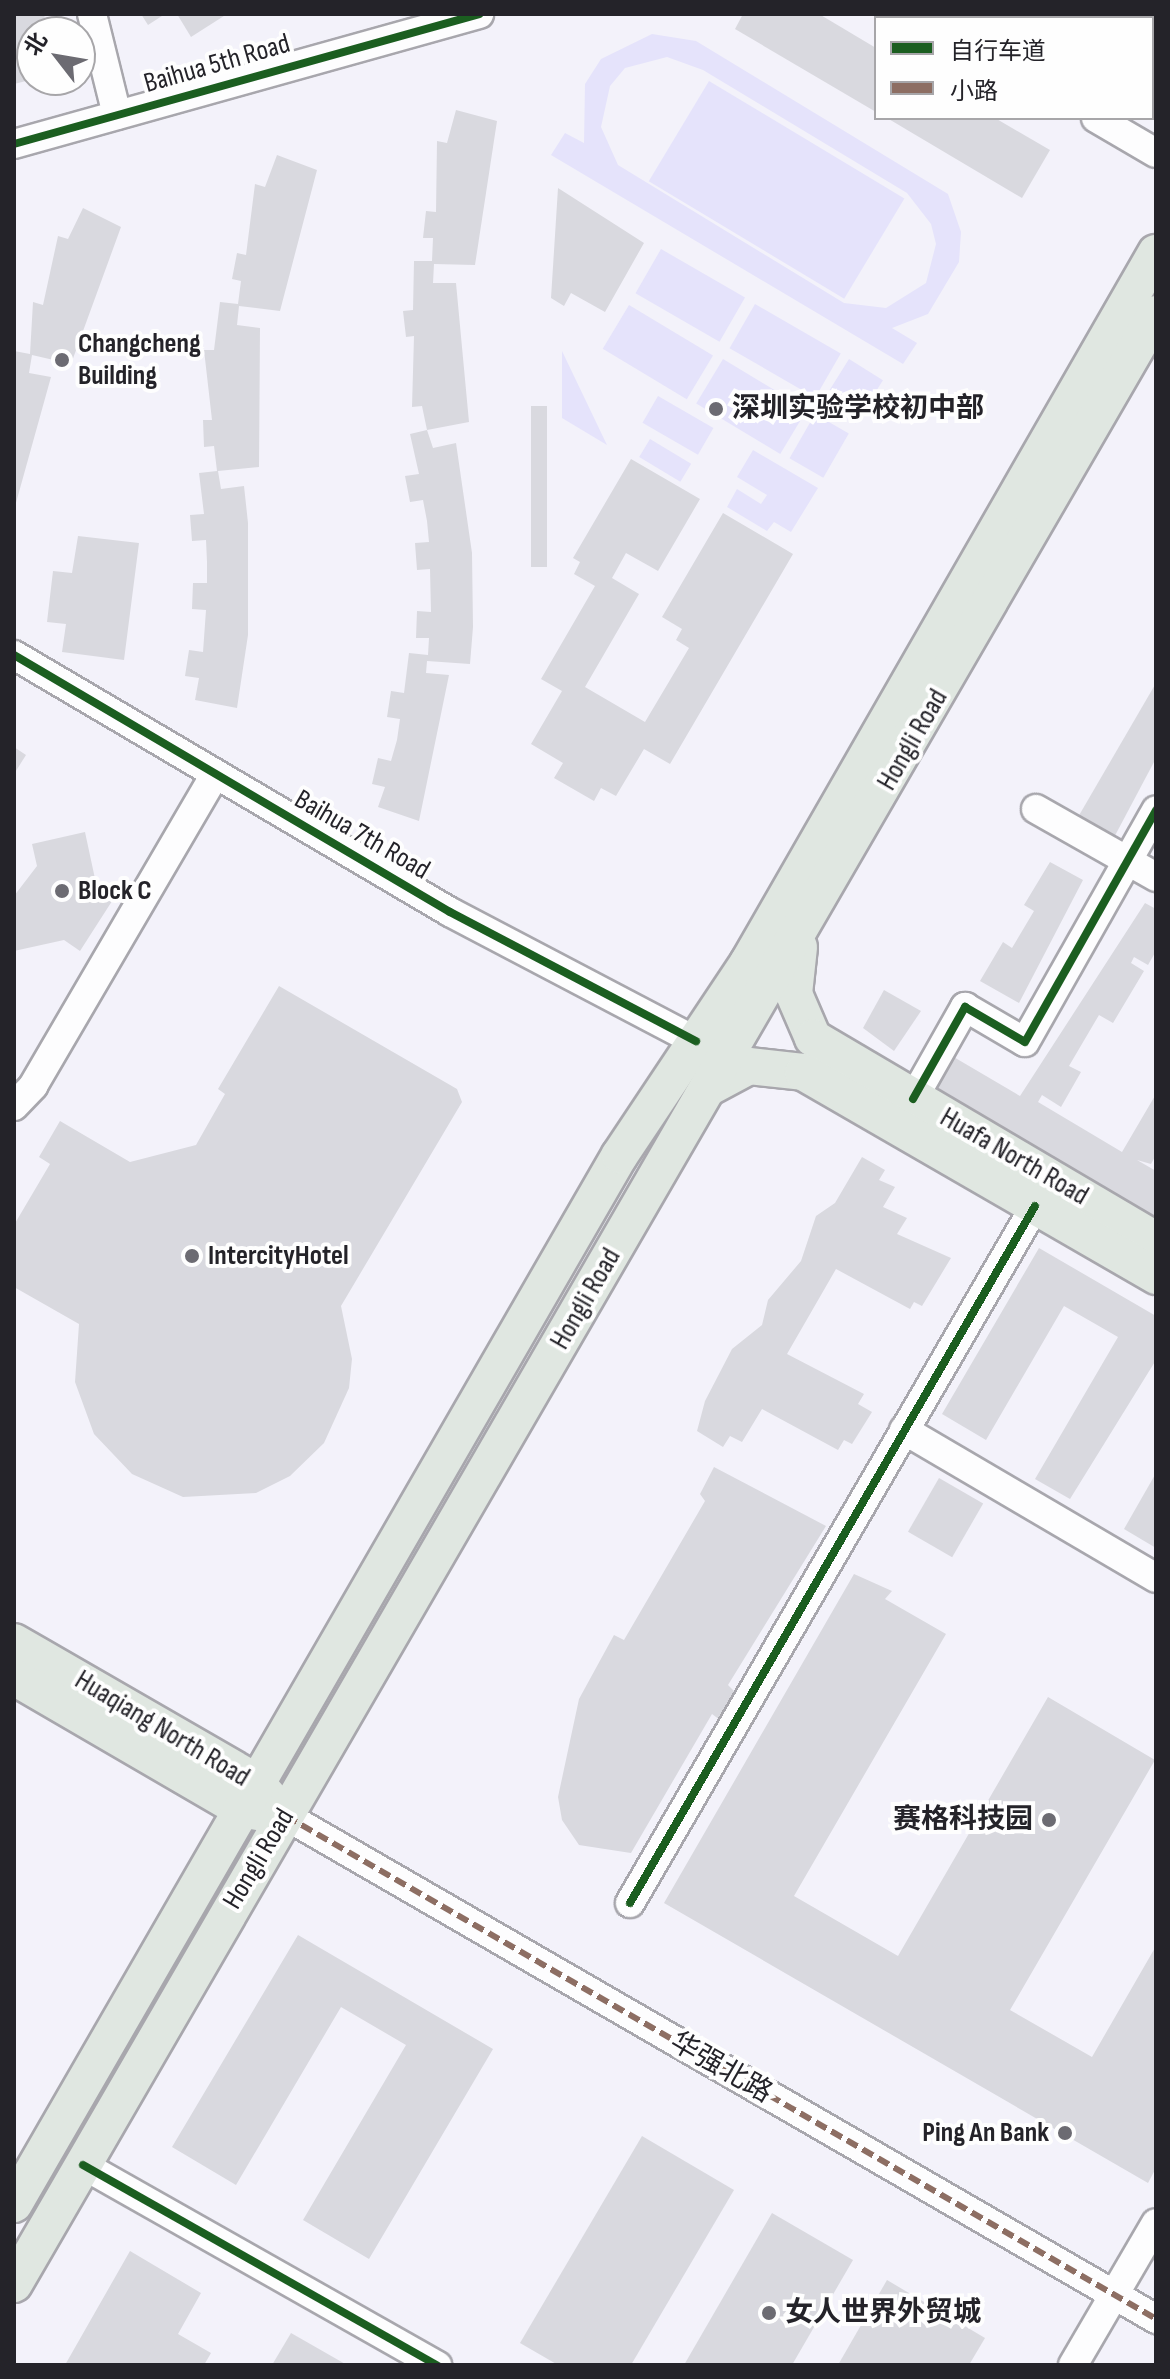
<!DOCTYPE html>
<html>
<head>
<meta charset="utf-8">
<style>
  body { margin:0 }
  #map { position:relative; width:1170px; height:2379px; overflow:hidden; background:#f3f2fa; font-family:"Sofia Sans Condensed","Noto Sans SC",sans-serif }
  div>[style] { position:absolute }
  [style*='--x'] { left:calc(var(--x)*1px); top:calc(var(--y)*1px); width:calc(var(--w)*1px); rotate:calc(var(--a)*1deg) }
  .green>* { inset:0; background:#e5e3fb; transform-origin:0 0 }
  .building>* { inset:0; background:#d9d9df; transform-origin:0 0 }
  .roads { filter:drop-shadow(2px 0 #a8a7ad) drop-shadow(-2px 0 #a8a7ad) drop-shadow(0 2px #a8a7ad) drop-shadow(0 -2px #a8a7ad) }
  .minor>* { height:28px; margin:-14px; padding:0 14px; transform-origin:14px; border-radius:14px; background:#fdfdfe }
  .major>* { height:36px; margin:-18px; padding:0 18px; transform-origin:18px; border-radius:18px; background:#e0e7e1 }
  .quiet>* { height:6px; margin-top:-3px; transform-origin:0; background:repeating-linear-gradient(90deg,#8d6e63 0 12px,transparent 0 18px) }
  .cycleway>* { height:8px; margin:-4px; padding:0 4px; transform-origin:4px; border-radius:4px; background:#1b5e20 }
  .dots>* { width:22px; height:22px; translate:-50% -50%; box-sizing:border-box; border:4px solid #fefefe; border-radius:50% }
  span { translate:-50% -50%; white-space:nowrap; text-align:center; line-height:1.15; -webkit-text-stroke:8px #fefefe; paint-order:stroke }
  .street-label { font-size:28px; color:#242329 }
  .poi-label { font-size:28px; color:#242329; font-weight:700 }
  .left { translate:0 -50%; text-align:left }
  .right { translate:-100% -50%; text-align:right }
  .frame { position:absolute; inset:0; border:16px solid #242329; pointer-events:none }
  .legend { position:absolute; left:874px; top:16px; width:280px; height:104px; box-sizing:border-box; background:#fefefe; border:2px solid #a7a6a9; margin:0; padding:10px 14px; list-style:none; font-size:24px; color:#242329 }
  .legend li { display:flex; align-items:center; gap:16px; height:40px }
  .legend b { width:40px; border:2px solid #a7a6a9 }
  .north { position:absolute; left:16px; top:16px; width:80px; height:80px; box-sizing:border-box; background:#fefefe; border:2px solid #a7a6a9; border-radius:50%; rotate:301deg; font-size:22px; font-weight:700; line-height:32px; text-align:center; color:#242329 }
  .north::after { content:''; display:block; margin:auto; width:28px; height:36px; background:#6c6b72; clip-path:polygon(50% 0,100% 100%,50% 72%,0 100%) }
</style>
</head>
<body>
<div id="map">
  <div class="green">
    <div style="clip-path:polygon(evenodd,652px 34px,696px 41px,948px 194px,961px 232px,959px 262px,928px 314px,892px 328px,917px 343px,903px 364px,551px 155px,565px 133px,584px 143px,585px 84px,601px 59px,652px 34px,667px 57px,703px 70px,907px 193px,931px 224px,936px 244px,926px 283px,886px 308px,844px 303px,618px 165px,601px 127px,610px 86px,625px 68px,667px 57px)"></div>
    <div style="left:709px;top:81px;width:228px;height:117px;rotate:31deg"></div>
    <div style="left:661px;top:249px;width:97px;height:51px;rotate:30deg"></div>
    <div style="left:755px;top:304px;width:99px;height:51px;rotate:30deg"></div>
    <div style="left:629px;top:305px;width:98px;height:51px;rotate:31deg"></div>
    <div style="clip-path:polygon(562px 351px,607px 445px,562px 418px)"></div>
    <div style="left:723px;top:359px;width:98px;height:52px;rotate:31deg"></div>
    <div style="left:849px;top:359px;width:40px;height:51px;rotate:32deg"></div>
    <div style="left:658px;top:396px;width:64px;height:31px;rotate:30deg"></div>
    <div style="left:815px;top:414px;width:39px;height:51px;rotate:30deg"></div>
    <div style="left:650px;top:439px;width:48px;height:21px;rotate:31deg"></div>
    <div style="clip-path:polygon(753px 450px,818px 488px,791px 532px,774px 522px,767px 531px,727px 507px,737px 489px,761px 504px,767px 495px,737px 477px)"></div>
  </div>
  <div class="building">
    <div style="clip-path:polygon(14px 14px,44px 14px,46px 24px,32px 32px,32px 48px,19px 55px,26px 81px,14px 84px)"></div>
    <div style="clip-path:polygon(141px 14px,165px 14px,148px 25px)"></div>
    <div style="clip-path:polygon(177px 14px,227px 14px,191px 37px)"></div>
    <div style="clip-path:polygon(743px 14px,819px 14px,876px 48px,876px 112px,735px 29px)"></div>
    <div style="clip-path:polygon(456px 110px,497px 121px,475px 265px,434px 264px,433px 283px,456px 283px,469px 422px,427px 430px,433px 448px,456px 443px,472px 553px,473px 627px,470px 664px,427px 661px,426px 673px,449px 675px,419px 821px,378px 807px,385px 787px,372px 784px,378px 758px,391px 761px,397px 740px,400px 719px,387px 717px,391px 691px,404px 693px,409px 653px,428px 655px,429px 638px,416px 638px,417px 611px,431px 612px,430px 569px,417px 570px,415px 543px,429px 542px,427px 521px,423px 500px,410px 502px,405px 476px,419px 474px,410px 434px,427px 430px,422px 406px,412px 407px,414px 336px,406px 337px,403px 311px,413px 310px,414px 261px,432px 261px,433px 238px,423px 238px,426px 211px,436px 212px,437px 141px,447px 143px)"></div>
    <div style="clip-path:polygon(887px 118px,995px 118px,1050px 150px,1022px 198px)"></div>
    <div style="clip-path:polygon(277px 155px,317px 170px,280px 311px,239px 306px,237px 325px,260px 328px,259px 467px,218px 471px,221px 489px,244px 486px,248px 523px,248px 635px,237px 708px,195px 700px,199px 678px,185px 676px,189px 650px,203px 652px,206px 610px,192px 609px,193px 583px,207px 583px,207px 562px,206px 540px,192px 541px,190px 515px,204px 514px,199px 473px,217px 471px,214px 446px,204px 447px,203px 420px,212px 420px,204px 350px,214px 350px,220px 302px,238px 304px,241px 281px,232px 279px,237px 253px,246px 255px,255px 184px,265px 187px)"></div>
    <div style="clip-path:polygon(558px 188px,644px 243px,605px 312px,571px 293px,564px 306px,551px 298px)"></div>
    <div style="clip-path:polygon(83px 208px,121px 227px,71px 364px,32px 355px,29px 373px,51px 377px,14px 510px,14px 351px,30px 354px,33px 302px,43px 305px,58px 236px,68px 239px)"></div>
    <div style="left:531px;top:406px;width:16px;height:161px"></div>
    <div style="clip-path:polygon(631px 459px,700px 499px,658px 571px,626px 553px,612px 578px,639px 594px,585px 687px,645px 722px,689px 648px,676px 640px,682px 629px,662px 617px,723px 513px,793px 554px,670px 764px,644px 749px,616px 796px,601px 788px,594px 801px,554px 778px,563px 763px,531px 744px,562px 691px,541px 679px,595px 586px,574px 574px,580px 562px,573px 558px)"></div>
    <div style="clip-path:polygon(78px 536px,139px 543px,124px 660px,62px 652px,66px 624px,47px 622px,53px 571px,72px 573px)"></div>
    <div style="clip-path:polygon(1156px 683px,1154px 762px,1110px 845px,1074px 824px)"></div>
    <div style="clip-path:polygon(14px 747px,26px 755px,14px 774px)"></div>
    <div style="clip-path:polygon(85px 832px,97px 888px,114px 898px,80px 951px,64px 940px,14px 951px,14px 896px,37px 866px,32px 844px)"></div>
    <div style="clip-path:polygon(1050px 862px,1083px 880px,1019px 1003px,980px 981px,1003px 942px,1012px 948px,1034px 911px,1024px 905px)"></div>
    <div style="clip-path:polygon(1145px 903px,1156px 909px,1156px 951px,1148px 965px,1134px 957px,1131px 963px,1144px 971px,1113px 1023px,1099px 1015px,1069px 1066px,1081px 1072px,1061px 1107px,1042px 1095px,1038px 1102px,1122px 1152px,1156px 1094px,1156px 1155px,1151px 1164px,1137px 1160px,1156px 1171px,1156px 1217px,934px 1086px,952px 1056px,1020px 1096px)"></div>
    <div style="clip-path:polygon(279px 986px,457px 1089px,462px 1102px,341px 1306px,352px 1359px,349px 1388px,324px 1443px,290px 1476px,256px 1493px,183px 1497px,132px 1474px,94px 1434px,75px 1382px,79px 1324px,14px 1287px,14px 1225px,50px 1164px,39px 1157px,60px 1121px,130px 1162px,196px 1145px,225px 1094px,218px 1089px)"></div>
    <div style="clip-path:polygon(884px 990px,921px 1011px,894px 1051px,863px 1028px)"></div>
    <div style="clip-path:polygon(862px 1157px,885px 1170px,879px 1180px,895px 1187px,883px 1207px,907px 1218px,897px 1234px,951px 1258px,922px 1306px,914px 1302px,910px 1309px,836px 1269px,787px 1354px,864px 1394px,858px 1404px,872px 1412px,852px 1444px,844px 1440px,838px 1450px,762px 1409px,742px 1442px,730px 1436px,723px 1447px,697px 1431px,705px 1401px,732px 1349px,762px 1325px,768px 1300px,801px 1261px,816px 1216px,835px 1203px)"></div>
    <div style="clip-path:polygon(1039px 1248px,1156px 1316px,1156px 1360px,1070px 1499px,1035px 1479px,1118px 1337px,1064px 1306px,986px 1440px,942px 1414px)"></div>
    <div style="clip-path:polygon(714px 1467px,826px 1526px,728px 1685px,737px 1694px,720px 1720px,712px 1714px,631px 1853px,579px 1845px,562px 1820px,558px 1797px,579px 1699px,614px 1635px,624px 1640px,705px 1501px,700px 1494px)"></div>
    <div style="clip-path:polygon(1156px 1473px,1156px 1548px,1124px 1529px)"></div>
    <div style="left:939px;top:1478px;width:51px;height:62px;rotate:30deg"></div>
    <div style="clip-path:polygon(854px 1574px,892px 1591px,885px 1599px,946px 1634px,794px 1896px,898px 1956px,1048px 1697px,1155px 1760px,1010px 2010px,1092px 2057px,1156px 1946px,1156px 2168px,1148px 2183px,664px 1903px)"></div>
    <div style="clip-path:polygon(298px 1935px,493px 2049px,369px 2259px,303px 2220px,406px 2045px,341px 2007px,236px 2185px,172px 2147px)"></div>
    <div style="clip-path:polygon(642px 2136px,734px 2190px,631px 2365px,558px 2365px,520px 2343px)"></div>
    <div style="clip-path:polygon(772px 2213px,853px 2260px,792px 2365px,684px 2365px)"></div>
    <div style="clip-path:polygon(130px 2251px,201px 2293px,178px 2334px,211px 2353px,204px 2365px,65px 2365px)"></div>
    <div style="clip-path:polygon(887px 2280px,985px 2338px,969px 2365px,838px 2365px)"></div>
    <div style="clip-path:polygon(291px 2333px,347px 2365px,272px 2365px)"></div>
  </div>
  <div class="roads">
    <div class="minor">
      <div style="--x:92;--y:14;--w:104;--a:76.1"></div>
      <div style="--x:916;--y:14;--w:8;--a:30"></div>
      <div style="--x:1096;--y:118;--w:69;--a:30.3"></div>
      <div style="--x:14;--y:144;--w:483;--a:-15.6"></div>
      <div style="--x:14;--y:655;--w:506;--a:30.52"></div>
      <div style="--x:450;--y:912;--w:278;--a:27.7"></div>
      <div style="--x:1036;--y:809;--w:138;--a:29.5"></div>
      <div style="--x:913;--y:1099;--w:106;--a:-60.5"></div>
      <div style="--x:965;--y:1007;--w:69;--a:30.3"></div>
      <div style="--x:1025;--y:1042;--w:266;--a:-60.5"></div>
      <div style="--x:14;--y:1106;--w:28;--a:-46"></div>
      <div style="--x:33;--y:1086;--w:361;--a:-59.7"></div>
      <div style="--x:904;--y:1430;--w:292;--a:30.4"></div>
      <div style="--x:286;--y:1816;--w:1005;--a:30.03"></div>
      <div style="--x:630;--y:1903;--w:806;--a:-59.84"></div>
      <div style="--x:83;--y:2165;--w:407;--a:29.5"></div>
      <div style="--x:1073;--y:2365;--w:164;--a:-59.7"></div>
    </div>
    <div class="major">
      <div style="--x:799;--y:947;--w:47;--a:96.1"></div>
      <div style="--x:794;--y:994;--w:48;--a:66.6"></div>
      <div style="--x:813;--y:1038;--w:398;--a:30.5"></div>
      <div style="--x:710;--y:1087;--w:44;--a:-28.3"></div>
      <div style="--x:749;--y:1066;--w:54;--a:6.3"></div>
      <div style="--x:803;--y:1072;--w:408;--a:30"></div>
      <div style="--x:14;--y:1642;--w:280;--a:30"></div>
      <div style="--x:256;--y:1782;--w:23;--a:50"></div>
      <div style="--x:14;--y:1677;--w:263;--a:30.2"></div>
      <div style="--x:241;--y:1809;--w:23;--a:10"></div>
      <div style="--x:14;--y:2204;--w:1211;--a:-59.99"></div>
      <div style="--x:620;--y:1155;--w:231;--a:-56.3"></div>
      <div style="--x:748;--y:963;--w:819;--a:-60.12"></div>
      <div style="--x:14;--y:2284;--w:2277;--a:-59.9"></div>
    </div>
  </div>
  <div class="quiet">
    <div style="--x:286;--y:1816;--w:1005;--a:30.03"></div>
  </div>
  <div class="cycleway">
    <div style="--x:14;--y:144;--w:483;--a:-15.6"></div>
    <div style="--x:14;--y:655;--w:506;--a:30.52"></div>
    <div style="--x:450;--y:912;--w:278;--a:27.7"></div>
    <div style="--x:913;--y:1099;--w:106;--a:-60.5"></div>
    <div style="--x:965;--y:1007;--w:69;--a:30.3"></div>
    <div style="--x:1025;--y:1042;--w:266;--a:-60.5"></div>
    <div style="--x:630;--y:1903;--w:806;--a:-59.84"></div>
    <div style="--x:83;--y:2165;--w:407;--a:29.5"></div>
  </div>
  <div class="dots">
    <div style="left:62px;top:360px;background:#6c6b72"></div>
    <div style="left:716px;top:409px;background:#6c6b72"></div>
    <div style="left:62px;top:891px;background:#6c6b72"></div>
    <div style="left:192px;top:1256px;background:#6c6b72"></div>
    <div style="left:1049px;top:1820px;background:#6c6b72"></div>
    <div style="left:1065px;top:2133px;background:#6c6b72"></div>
    <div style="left:769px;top:2313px;background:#6c6b72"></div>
  </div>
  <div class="street-label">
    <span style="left:217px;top:64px;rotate:-16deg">Baihua 5th Road</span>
    <span style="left:913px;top:740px;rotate:-60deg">Hongli Road</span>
    <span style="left:362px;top:835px;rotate:30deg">Baihua 7th Road</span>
    <span style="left:1014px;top:1157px;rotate:30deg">Huafa North Road</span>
    <span style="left:586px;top:1299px;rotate:-60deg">Hongli Road</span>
    <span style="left:162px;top:1729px;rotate:31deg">Huaqiang North Road</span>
    <span style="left:259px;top:1859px;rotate:-59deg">Hongli Road</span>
    <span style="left:721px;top:2068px;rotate:30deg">华强北路</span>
  </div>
  <div class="poi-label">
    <span class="left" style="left:78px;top:360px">Changcheng<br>Building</span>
    <span class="left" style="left:732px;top:409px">深圳实验学校初中部</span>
    <span class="left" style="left:78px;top:891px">Block C</span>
    <span class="left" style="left:208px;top:1256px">IntercityHotel</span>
    <span class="right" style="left:1033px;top:1820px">赛格科技园</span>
    <span class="right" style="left:1049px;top:2133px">Ping An Bank</span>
    <span class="left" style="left:785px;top:2313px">女人世界外贸城</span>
  </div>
  <div class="frame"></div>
  <ul class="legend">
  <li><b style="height:10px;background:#1b5e20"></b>自行车道</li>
  <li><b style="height:10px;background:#8d6e63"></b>小路</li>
  </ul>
  <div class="north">北</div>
</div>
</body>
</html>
